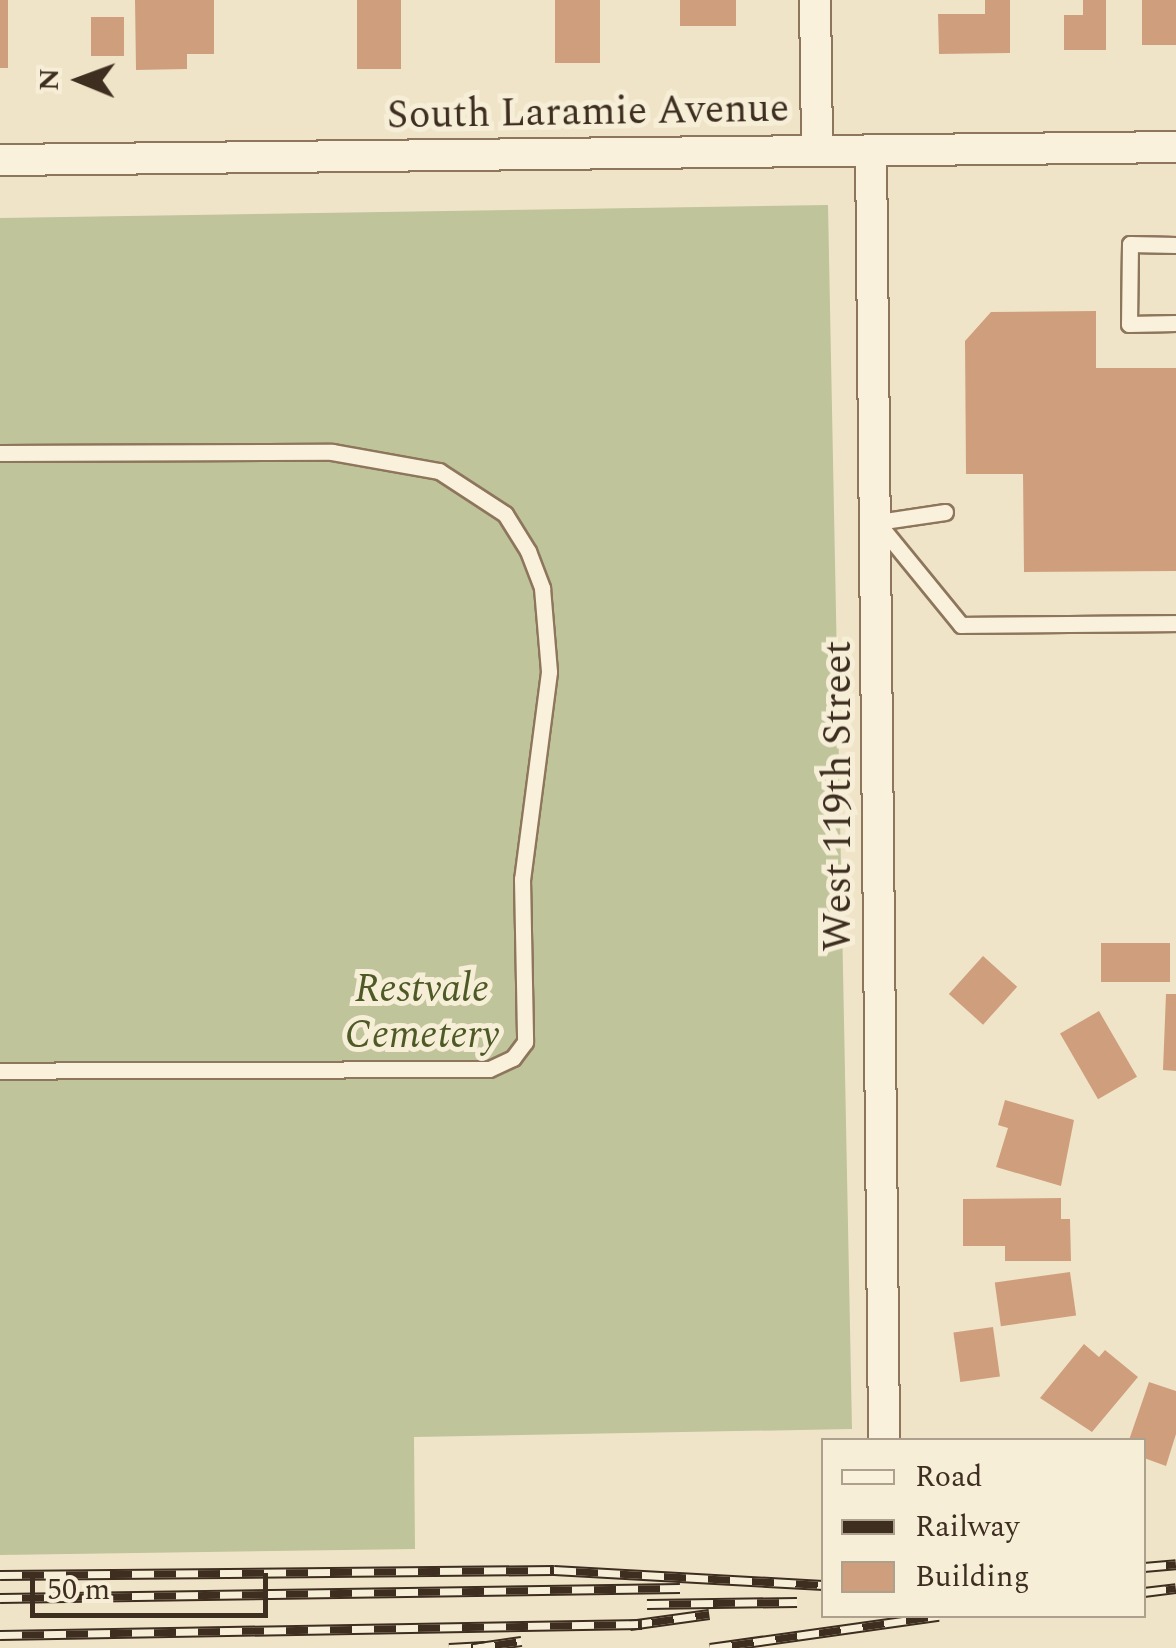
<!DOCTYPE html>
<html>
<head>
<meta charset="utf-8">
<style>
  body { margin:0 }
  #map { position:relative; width:1176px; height:1648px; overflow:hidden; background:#f0e4c8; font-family:Spectral,serif }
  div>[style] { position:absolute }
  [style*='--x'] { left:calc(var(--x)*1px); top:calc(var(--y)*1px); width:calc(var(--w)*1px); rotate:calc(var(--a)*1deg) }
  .cemetery>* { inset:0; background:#bfc49a }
  .building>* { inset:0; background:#cf9f7d; transform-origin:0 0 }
  .roads { filter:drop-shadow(2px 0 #8d765c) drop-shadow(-2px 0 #8d765c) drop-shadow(0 2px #8d765c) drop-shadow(0 -2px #8d765c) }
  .service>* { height:15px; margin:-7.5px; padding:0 7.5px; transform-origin:7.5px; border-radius:7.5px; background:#faf1dc }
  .minor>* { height:30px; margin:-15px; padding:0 15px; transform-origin:15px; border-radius:15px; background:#faf1dc }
  .rail>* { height:11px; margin-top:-5.5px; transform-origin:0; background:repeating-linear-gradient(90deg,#f7eed8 0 22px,#3d2e20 0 44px); box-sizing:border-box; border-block:2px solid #3d2e20 }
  span { translate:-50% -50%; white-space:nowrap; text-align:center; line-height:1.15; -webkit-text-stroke:10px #f7eed8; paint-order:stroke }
  .street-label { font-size:40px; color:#3d2e20 }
  .park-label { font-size:40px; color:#4d5a26; font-style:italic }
  .legend { position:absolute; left:821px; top:1438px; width:325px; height:180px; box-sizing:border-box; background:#f7eed8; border:2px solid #ada18e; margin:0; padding:12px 18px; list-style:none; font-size:30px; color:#3d2e20 }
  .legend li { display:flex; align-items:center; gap:20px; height:50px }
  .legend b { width:50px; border:2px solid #ada18e }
  .north { position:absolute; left:30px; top:30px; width:100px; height:100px; -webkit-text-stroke:8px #f7eed8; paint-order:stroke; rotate:271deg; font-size:28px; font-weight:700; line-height:40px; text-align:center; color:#3d2e20 }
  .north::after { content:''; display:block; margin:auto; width:35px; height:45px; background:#3d2e20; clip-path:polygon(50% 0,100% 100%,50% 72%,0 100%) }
  .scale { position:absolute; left:30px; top:1573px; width:238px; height:45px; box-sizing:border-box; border:5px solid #3d2e20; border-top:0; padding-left:12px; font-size:30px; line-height:35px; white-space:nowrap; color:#3d2e20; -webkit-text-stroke:8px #f7eed8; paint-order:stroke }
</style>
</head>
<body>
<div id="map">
  <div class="cemetery">
    <div style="clip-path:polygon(828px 205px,852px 1429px,414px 1437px,415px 1549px,0 1555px,0 218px)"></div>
  </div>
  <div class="building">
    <div style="left:0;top:0;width:8px;height:68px"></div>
    <div style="clip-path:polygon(135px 0,214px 0,214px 54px,187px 54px,187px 69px,136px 70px)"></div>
    <div style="left:357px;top:0;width:44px;height:69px"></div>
    <div style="left:555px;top:0;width:45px;height:63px"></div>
    <div style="left:680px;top:0;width:56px;height:26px"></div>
    <div style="clip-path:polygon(985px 0,1010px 0,1010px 53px,939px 54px,938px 14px,985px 14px)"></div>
    <div style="clip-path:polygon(1083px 0,1106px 0,1106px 50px,1064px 50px,1064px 15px,1083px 15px)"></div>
    <div style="left:1142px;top:0;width:34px;height:45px"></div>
    <div style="left:91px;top:17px;width:33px;height:39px"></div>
    <div style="clip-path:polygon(1096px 311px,1096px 368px,1176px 368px,1176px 571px,1024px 572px,1023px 474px,966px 474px,965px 341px,991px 312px)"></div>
    <div style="left:1101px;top:943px;width:69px;height:39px"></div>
    <div style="left:983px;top:956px;width:46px;height:51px;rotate:42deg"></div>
    <div style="clip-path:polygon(1166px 994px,1176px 994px,1176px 1071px,1163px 1070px)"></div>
    <div style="left:1099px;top:1011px;width:76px;height:45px;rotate:60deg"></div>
    <div style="clip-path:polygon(1005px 1100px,1074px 1120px,1061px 1186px,996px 1167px,1008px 1128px,998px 1125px)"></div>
    <div style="clip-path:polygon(1061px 1198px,1061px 1219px,1070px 1219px,1071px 1261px,1005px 1261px,1005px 1246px,963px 1246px,963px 1199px)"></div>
    <div style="left:1070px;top:1272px;width:44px;height:76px;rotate:82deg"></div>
    <div style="left:993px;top:1327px;width:50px;height:40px;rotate:82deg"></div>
    <div style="clip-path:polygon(1084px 1344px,1099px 1357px,1105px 1350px,1138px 1377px,1092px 1432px,1040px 1398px)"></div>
    <div style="clip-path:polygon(1149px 1382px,1176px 1391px,1176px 1434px,1166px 1466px,1144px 1458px,1144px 1440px,1129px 1440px)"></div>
  </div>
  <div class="roads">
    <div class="service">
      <div style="--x:1176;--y:245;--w:46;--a:-178.8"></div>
      <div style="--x:1130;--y:244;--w:80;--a:90.7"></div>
      <div style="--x:1129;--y:324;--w:47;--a:-1.2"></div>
      <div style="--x:0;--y:453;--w:332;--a:-0.2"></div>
      <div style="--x:332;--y:452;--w:109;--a:10.1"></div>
      <div style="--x:439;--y:471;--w:79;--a:33.1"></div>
      <div style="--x:505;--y:514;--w:44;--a:58.1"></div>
      <div style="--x:528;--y:551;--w:40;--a:69"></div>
      <div style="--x:542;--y:588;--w:84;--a:85.2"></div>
      <div style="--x:549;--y:672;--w:209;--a:97.4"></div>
      <div style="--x:522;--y:879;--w:163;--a:88.9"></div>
      <div style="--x:525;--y:1042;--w:20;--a:127"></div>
      <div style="--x:513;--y:1058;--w:26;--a:155"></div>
      <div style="--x:489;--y:1069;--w:489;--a:179.8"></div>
      <div style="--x:945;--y:512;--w:69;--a:171.6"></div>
      <div style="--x:877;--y:522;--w:133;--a:50.8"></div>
      <div style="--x:961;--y:625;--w:215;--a:-0.5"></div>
    </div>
    <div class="minor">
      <div style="--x:815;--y:0;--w:151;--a:89.2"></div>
      <div style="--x:871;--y:150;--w:1290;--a:89.42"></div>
      <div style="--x:0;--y:160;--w:1176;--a:-0.63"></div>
    </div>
  </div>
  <div class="rail">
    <div style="--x:1144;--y:1567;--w:32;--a:-5"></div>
    <div style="--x:0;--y:1575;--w:554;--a:-0.52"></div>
    <div style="--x:554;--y:1570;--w:270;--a:3.2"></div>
    <div style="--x:1144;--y:1592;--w:32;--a:-7"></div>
    <div style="--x:0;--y:1598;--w:680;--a:-0.84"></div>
    <div style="--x:647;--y:1604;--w:150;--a:-0.8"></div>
    <div style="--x:630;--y:1625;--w:80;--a:-7.9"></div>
    <div style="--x:0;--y:1635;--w:642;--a:-0.98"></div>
    <div style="--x:449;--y:1648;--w:36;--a:-3"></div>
    <div style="--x:473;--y:1648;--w:49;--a:-8.3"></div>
    <div style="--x:710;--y:1648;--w:231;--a:-8"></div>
  </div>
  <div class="street-label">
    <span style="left:588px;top:113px;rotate:-1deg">South Laramie Avenue</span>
    <span style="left:839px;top:796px;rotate:-90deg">West 119th Street</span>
  </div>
  <div class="park-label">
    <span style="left:422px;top:1013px">Restvale<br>Cemetery</span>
  </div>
  <ul class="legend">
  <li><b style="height:12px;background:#faf1dc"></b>Road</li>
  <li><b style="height:12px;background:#3d2e20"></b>Railway</li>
  <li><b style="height:28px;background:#cf9f7d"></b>Building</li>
  </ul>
  <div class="north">N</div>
  <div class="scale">50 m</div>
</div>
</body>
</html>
